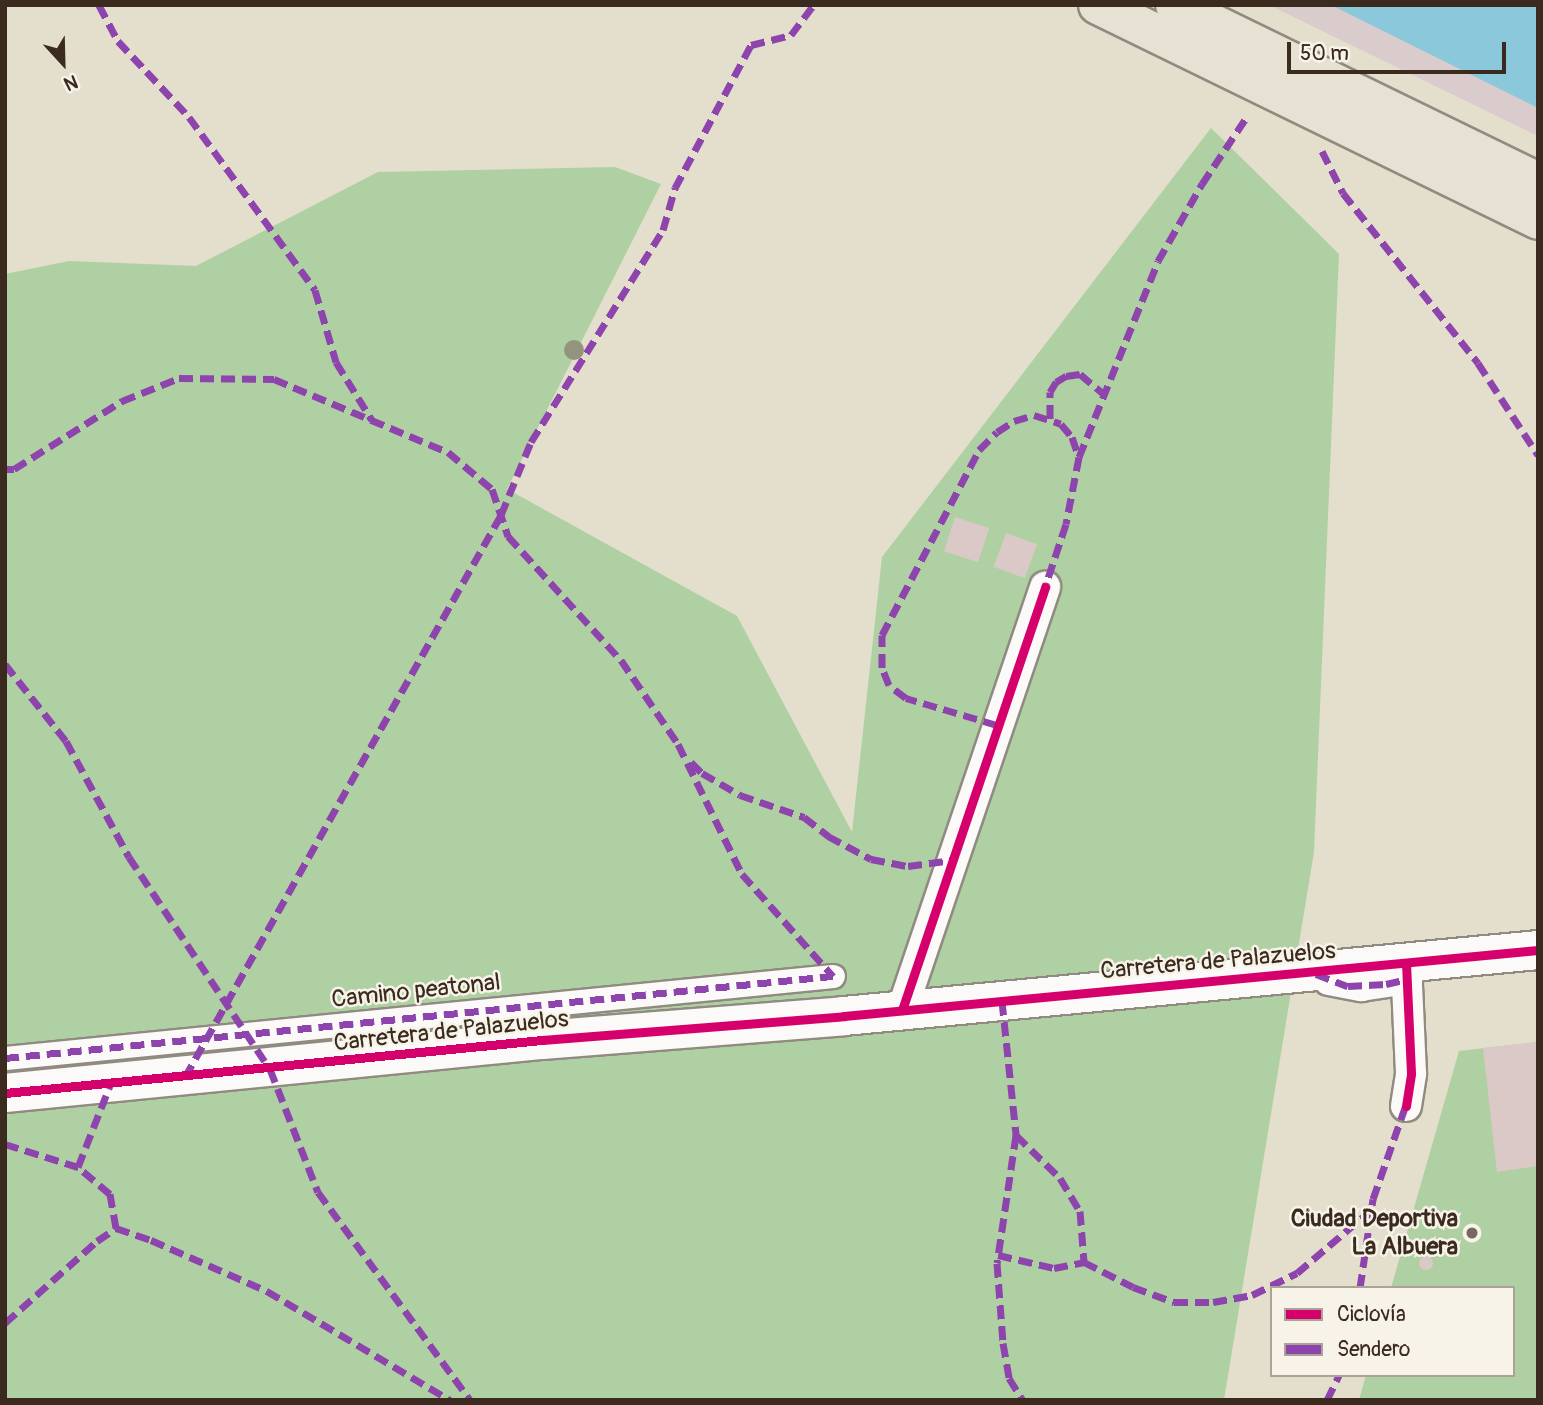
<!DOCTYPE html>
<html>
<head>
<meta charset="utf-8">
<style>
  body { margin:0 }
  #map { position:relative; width:1543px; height:1405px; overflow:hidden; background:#e4decd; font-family:Pangolin,sans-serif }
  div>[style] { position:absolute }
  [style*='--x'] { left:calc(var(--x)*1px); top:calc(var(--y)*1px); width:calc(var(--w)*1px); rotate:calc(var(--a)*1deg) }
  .industrial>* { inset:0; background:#dacccc }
  .green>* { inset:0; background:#afd0a2 }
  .water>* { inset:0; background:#8bc8dc }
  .building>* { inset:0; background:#dbc9c8; transform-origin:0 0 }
  .round { border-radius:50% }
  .roads { filter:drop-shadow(2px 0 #908a80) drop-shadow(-2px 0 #908a80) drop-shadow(0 2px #908a80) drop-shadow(0 -2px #908a80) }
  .pedestrian>* { height:23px; margin:-11.5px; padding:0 11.5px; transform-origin:11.5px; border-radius:11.5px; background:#fbfaf8 }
  .minor>* { height:30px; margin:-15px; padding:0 15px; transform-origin:15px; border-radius:15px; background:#fbfaf8 }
  .tertiary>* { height:38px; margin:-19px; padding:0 19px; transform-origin:19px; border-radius:19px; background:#fbfaf8 }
  .primary>* { height:38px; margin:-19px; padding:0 19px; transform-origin:19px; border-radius:19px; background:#e7e1d4 }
  .quiet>* { height:7px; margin-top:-3.5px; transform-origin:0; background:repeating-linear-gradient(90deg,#8e44ad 0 14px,transparent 0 21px) }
  .cycleway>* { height:9px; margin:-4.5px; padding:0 4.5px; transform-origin:4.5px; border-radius:4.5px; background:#d6006c }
  .trees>* { width:20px; height:20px; margin:-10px; border-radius:50%; background:#93947d }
  .dots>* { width:19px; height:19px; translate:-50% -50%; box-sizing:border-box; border:4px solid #f7f3e8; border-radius:50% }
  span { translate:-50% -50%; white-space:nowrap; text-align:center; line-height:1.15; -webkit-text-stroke:5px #f7f3e8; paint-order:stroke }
  .street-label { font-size:24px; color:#3b2a1e }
  .poi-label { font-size:24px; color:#3b2a1e; font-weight:700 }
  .right { translate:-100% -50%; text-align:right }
  .frame { position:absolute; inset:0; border:7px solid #3b2a1e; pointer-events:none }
  .legend { position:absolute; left:1270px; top:1286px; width:245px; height:91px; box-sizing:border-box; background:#f7f3e8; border:2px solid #aca397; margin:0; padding:9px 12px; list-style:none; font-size:21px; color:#3b2a1e }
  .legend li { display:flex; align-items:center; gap:14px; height:35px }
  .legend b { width:35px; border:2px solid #aca397 }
  .north { position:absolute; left:28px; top:28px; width:70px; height:70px; -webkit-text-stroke:5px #f7f3e8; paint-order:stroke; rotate:158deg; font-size:19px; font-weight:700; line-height:28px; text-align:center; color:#3b2a1e }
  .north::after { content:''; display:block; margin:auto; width:24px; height:32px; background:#3b2a1e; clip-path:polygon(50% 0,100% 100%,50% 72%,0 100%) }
  .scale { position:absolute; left:1287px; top:42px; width:219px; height:32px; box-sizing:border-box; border:4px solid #3b2a1e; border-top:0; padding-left:9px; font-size:21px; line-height:24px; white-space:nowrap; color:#3b2a1e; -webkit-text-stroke:5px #f7f3e8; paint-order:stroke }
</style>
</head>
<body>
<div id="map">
  <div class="industrial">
    <div style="clip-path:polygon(1269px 5px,1538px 5px,1538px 136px)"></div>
  </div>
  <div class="green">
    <div style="clip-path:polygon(1211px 128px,1339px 254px,1314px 852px,1224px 1400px,5px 1400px,5px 274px,69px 261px,196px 266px,378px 172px,615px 167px,661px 184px,507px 489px,737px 616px,852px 832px,882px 557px)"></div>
    <div style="clip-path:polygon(1538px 1042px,1538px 1400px,1359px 1400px,1366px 1375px,1513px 1375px,1513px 1288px,1391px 1288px,1459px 1051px)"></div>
  </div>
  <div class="water">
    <div style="clip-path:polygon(1331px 5px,1538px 5px,1538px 108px)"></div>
  </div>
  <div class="building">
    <div style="left:955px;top:517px;width:36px;height:36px;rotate:18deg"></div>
    <div style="left:1006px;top:533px;width:33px;height:36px;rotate:20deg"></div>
    <div style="clip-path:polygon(1538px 1042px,1538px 1166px,1497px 1172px,1483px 1048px)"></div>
    <div class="round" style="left:1419px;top:1256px;width:14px;height:14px"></div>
  </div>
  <div class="roads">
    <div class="pedestrian">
      <div style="--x:5;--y:1058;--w:832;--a:-5.66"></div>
    </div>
    <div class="minor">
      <div style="--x:1329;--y:980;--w:33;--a:11"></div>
      <div style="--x:1361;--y:986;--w:47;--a:-8.7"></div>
      <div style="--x:902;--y:1010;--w:447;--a:-71.3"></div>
      <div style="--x:1406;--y:1106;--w:33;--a:-81"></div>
      <div style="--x:1411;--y:1073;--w:110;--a:-92.6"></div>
    </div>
    <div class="tertiary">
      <div style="--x:5;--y:1093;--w:540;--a:-5.64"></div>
      <div style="--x:542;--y:1040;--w:303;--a:-4.5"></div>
      <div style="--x:844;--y:1016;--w:697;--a:-5.43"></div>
    </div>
    <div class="primary">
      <div style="--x:1098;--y:5;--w:490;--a:26"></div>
      <div style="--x:1175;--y:5;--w:404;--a:26"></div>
    </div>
  </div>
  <div class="quiet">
    <div style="--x:99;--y:5;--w:41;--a:62.2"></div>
    <div style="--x:118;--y:41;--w:104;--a:46.9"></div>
    <div style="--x:189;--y:117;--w:214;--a:53.9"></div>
    <div style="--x:315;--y:290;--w:75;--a:73.7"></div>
    <div style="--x:336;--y:362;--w:68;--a:58.2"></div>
    <div style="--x:1322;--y:151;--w:47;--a:63.4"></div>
    <div style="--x:1343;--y:193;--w:217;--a:51.5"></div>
    <div style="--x:1478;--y:363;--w:110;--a:56.9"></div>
    <div style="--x:1050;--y:419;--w:27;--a:-90"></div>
    <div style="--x:1050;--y:392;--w:12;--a:-59"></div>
    <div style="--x:1056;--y:382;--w:12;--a:-31"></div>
    <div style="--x:1066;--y:376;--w:14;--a:-8"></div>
    <div style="--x:1080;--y:374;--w:34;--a:40"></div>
    <div style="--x:1079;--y:457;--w:211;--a:-68"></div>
    <div style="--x:1158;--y:261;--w:89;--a:-60.3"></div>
    <div style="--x:1202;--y:184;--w:83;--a:-56.3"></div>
    <div style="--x:5;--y:469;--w:9;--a:0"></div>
    <div style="--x:14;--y:469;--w:128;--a:-32.2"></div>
    <div style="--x:122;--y:401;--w:61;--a:-22"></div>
    <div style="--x:179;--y:378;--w:95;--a:0.6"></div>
    <div style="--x:274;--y:379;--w:189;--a:22.8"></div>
    <div style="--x:448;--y:452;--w:57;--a:40.1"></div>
    <div style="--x:492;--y:489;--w:50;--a:71.2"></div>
    <div style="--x:508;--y:536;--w:168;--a:47.7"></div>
    <div style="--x:621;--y:660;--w:102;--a:55.8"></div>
    <div style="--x:678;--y:744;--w:145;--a:63.8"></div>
    <div style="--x:742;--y:874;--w:137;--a:48.3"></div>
    <div style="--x:5;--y:664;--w:98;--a:51.6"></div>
    <div style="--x:66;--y:741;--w:132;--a:61.5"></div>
    <div style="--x:129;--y:857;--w:255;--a:56.4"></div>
    <div style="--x:270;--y:1069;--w:132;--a:68.7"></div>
    <div style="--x:318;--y:1192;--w:258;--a:53.8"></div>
    <div style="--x:997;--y:725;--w:95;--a:-163.5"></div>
    <div style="--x:906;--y:698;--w:21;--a:-143"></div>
    <div style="--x:889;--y:685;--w:18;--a:-112"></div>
    <div style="--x:882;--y:668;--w:33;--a:-90"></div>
    <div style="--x:882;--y:635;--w:209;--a:-62.3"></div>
    <div style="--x:979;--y:450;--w:25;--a:-45"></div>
    <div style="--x:997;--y:432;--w:20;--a:-33"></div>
    <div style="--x:1014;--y:421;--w:21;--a:-17"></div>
    <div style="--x:1034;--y:415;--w:28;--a:18"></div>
    <div style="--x:1061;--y:424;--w:17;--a:50"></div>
    <div style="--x:1072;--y:437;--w:21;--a:71"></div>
    <div style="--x:1079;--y:457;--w:68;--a:101"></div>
    <div style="--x:1066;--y:524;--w:66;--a:108.4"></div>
    <div style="--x:691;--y:762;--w:16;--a:45"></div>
    <div style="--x:702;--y:773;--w:44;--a:30.1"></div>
    <div style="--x:740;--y:795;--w:68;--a:19"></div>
    <div style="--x:804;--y:817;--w:31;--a:38"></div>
    <div style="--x:828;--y:836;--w:49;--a:28.1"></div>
    <div style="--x:871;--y:859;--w:38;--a:11"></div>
    <div style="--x:908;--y:866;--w:45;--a:-7.6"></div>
    <div style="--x:1316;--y:974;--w:34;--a:21"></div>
    <div style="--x:1348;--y:986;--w:38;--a:-3"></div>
    <div style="--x:1386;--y:984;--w:22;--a:-13"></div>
    <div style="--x:1002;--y:1001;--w:135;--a:84"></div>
    <div style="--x:1016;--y:1135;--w:62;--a:44.3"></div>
    <div style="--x:1060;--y:1178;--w:39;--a:59"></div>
    <div style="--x:1080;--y:1211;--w:51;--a:85.5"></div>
    <div style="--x:1084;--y:1262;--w:55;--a:27"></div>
    <div style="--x:1133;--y:1287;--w:44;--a:20.1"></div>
    <div style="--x:1174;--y:1302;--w:39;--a:0"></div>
    <div style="--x:1213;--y:1302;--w:40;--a:-10"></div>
    <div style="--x:1252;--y:1295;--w:50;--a:-26.1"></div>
    <div style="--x:1297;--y:1273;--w:97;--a:-40.4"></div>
    <div style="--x:5;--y:1058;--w:832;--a:-5.66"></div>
    <div style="--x:185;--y:1077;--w:645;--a:-60.65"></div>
    <div style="--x:501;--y:515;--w:79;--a:-67.7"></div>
    <div style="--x:531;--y:442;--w:250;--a:-58.1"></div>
    <div style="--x:663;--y:230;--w:44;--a:-74.1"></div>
    <div style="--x:675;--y:188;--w:162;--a:-62"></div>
    <div style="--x:751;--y:45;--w:41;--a:-14"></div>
    <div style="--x:791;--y:35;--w:38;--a:-53"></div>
    <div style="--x:1016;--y:1135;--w:129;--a:98.4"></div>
    <div style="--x:997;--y:1263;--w:80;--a:85.7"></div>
    <div style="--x:1003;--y:1343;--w:36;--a:80"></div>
    <div style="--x:1009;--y:1378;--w:26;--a:58"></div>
    <div style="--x:5;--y:1144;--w:77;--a:17.5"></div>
    <div style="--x:116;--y:1228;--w:37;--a:19"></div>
    <div style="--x:151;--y:1240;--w:127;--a:23.7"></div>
    <div style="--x:267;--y:1291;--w:213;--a:30.8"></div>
    <div style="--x:998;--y:1255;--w:57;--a:13.1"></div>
    <div style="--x:1054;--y:1268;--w:31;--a:-11"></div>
    <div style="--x:1360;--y:1288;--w:90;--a:-81.7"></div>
    <div style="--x:1373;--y:1199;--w:106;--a:-70.7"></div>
    <div style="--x:5;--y:1323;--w:123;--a:-41.7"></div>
    <div style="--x:97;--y:1241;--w:23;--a:-34"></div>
    <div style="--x:116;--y:1228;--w:35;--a:-100"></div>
    <div style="--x:110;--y:1194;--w:42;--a:-139.8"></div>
    <div style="--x:78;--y:1167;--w:90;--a:-68.6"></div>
    <div style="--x:1327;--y:1400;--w:28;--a:-64"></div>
  </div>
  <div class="cycleway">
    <div style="--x:902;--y:1010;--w:447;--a:-71.3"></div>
    <div style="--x:5;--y:1093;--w:540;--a:-5.64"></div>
    <div style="--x:542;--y:1040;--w:303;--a:-4.5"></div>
    <div style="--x:844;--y:1016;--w:697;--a:-5.43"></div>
    <div style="--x:1406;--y:1106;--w:33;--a:-81"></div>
    <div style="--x:1411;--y:1073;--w:110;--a:-92.6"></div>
  </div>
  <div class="trees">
    <div style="left:574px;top:350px"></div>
  </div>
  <div class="dots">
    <div style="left:1472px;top:1233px;background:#76695b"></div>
  </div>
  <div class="street-label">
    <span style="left:1218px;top:961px;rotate:-5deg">Carretera de Palazuelos</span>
    <span style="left:416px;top:991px;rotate:-6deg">Camino peatonal</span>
    <span style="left:451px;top:1031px;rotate:-6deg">Carretera de Palazuelos</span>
  </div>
  <div class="poi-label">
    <span class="right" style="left:1458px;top:1233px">Ciudad Deportiva<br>La Albuera</span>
  </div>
  <div class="frame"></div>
  <ul class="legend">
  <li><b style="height:9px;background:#d6006c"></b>Ciclovía</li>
  <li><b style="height:9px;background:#8e44ad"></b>Sendero</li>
  </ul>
  <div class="north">N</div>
  <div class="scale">50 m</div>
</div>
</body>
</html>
